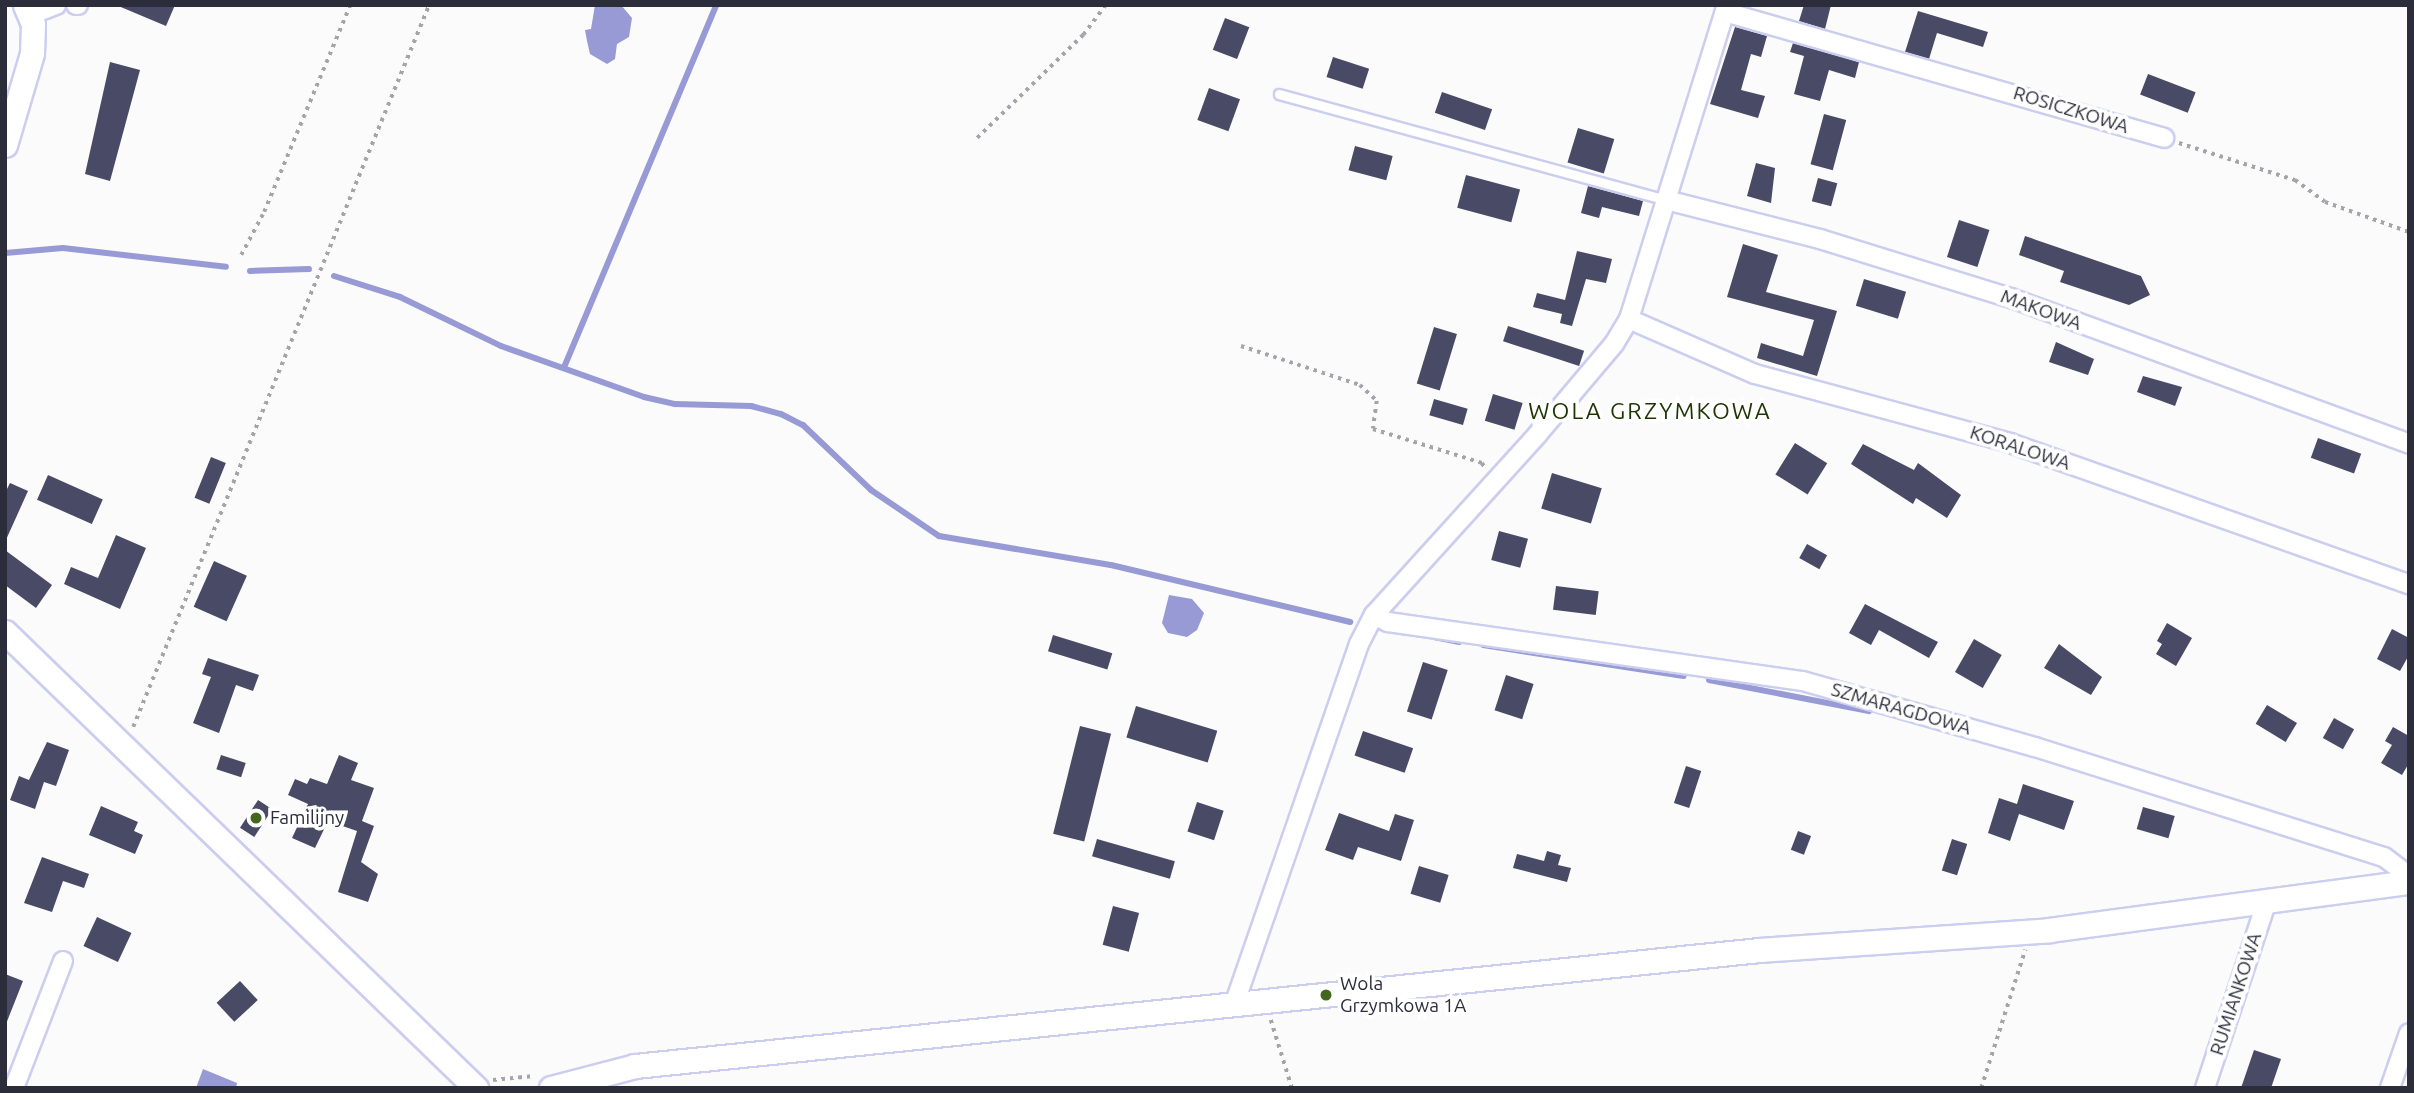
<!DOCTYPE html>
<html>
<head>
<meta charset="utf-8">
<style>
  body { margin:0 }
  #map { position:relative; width:2414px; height:1093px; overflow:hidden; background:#fbfbfb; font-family:Ubuntu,sans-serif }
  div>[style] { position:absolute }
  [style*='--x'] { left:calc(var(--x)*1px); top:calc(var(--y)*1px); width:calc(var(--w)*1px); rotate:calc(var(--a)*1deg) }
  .water>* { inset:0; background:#979ad4 }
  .stream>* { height:6px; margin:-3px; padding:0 3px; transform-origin:3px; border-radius:3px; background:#979ad4 }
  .building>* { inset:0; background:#494a66; transform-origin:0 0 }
  .path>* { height:3.5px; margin-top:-1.75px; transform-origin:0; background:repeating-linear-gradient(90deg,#a4a5aa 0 3.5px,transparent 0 8.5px) }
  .roads { filter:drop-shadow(2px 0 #cbceef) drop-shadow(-2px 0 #cbceef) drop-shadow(0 2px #cbceef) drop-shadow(0 -2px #cbceef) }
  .service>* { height:9px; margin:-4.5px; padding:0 4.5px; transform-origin:4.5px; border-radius:4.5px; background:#fff }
  .minor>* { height:18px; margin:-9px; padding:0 9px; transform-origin:9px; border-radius:9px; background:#fff }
  .tertiary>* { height:23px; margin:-11.5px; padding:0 11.5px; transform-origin:11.5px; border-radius:11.5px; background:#fff }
  .dots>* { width:19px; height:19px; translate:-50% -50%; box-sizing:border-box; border:4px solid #fff; border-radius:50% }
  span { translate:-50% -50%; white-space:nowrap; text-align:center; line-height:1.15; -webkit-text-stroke:7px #fff; paint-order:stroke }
  .street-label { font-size:19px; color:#2c2d3a }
  .poi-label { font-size:19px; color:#2c2d3a }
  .left { translate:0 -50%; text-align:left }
  .quarter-label { font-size:23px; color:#1d3502; letter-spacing:2px }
  .frame { position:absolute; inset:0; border:7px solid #2c2d3a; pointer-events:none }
</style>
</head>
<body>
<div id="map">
  <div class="water">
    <div style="clip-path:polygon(595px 5px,621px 5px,632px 18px,629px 37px,617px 44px,615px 59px,607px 64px,590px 54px,587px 41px,585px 30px,591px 29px)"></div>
    <div style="clip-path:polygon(1169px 595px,1192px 599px,1204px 613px,1197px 630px,1187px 637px,1168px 633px,1162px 623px)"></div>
    <div style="clip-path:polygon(203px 1069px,237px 1083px,236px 1088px,196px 1088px)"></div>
  </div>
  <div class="stream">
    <div style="--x:5;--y:253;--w:58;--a:-4.9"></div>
    <div style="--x:63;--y:248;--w:164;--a:6.6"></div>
    <div style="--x:250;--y:271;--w:59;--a:-1.9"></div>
    <div style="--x:334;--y:276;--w:69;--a:17.7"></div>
    <div style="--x:400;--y:297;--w:112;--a:25.9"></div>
    <div style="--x:501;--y:346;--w:152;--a:19.6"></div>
    <div style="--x:644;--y:397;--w:32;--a:13"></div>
    <div style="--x:675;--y:404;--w:76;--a:1.5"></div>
    <div style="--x:751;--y:406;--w:31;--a:15"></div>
    <div style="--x:781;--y:414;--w:25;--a:27"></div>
    <div style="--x:803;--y:425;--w:94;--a:43.7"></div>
    <div style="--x:871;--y:490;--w:82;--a:34.1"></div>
    <div style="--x:939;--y:536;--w:174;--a:9.6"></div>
    <div style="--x:1111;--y:565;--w:246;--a:13.4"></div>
    <div style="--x:565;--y:365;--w:390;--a:-67.2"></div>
    <div style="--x:1434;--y:637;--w:26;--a:11"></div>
    <div style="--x:1483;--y:645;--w:203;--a:8.8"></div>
    <div style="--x:1709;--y:680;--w:163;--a:11"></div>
  </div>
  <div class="building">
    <div style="clip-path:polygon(116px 5px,175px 5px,166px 26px)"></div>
    <div style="clip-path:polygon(1804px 5px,1831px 5px,1825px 29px,1799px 21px)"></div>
    <div style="clip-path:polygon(1918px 11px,1988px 32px,1983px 47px,1937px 33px,1929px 59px,1905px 52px)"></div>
    <div style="left:1225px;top:18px;width:26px;height:34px;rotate:21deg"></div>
    <div style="clip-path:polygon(1735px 27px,1767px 36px,1761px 57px,1751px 54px,1741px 90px,1765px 96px,1758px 118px,1710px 104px)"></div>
    <div style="clip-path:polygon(1793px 43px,1859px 62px,1855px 78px,1829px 70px,1820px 101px,1794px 94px,1804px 56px,1790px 52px)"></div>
    <div style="left:1333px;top:57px;width:38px;height:21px;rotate:18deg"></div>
    <div style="clip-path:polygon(110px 62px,140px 70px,110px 181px,85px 174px)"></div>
    <div style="left:2148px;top:74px;width:51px;height:22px;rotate:21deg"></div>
    <div style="left:1209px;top:88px;width:33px;height:34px;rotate:20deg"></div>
    <div style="left:1442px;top:92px;width:53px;height:22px;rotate:19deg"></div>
    <div style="left:1824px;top:114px;width:23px;height:52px;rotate:15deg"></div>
    <div style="left:1578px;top:128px;width:38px;height:36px;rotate:17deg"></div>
    <div style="left:1355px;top:146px;width:39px;height:25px;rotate:15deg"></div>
    <div style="clip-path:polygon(1756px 163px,1775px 168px,1771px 203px,1747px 196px)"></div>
    <div style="left:1466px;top:175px;width:56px;height:34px;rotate:15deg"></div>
    <div style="left:1818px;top:178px;width:20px;height:24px;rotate:15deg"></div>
    <div style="clip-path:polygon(1588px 186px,1643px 201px,1639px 216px,1602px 207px,1599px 218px,1581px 213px)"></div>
    <div style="left:1959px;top:220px;width:32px;height:39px;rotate:18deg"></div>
    <div style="clip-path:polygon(2025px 236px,2141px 276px,2150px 295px,2129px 305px,2060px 282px,2064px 271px,2019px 255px)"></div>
    <div style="clip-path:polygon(1743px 244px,1778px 255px,1766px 292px,1837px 311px,1817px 376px,1757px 358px,1761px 343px,1803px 356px,1814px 320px,1727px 297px)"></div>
    <div style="clip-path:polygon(1577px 251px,1612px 259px,1606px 283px,1586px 279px,1572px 326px,1560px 323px,1562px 314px,1533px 307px,1537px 293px,1565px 300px)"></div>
    <div style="left:1864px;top:279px;width:44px;height:28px;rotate:17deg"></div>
    <div style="left:1508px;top:326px;width:80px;height:16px;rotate:18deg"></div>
    <div style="left:1434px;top:327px;width:24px;height:59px;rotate:17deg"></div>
    <div style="clip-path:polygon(2056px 342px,2094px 359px,2088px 375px,2049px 362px)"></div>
    <div style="clip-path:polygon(2143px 376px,2182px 387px,2175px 406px,2137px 392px)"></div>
    <div style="left:1493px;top:394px;width:31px;height:28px;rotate:17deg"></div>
    <div style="left:1434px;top:399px;width:35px;height:17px;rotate:16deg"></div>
    <div style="left:2318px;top:438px;width:46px;height:21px;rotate:20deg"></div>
    <div style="left:1795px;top:443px;width:38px;height:37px;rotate:32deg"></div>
    <div style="clip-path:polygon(1863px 444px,1914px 470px,1918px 463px,1961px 495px,1947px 518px,1916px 498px,1913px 504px,1851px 464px)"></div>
    <div style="left:211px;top:457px;width:16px;height:44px;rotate:22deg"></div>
    <div style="left:1552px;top:473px;width:52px;height:37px;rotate:17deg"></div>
    <div style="left:48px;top:475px;width:60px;height:27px;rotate:24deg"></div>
    <div style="clip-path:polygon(10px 483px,28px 491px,5px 542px,5px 493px)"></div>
    <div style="left:1499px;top:531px;width:30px;height:30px;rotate:15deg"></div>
    <div style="clip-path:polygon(116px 535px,146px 548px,120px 609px,64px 584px,71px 567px,98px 578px)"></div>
    <div style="left:1807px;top:544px;width:23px;height:16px;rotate:29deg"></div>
    <div style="clip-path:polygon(5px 550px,52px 585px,36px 608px,5px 585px)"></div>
    <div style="left:214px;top:561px;width:36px;height:50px;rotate:24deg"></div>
    <div style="left:1556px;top:586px;width:43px;height:24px;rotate:7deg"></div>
    <div style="clip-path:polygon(1865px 604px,1938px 642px,1929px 658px,1879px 630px,1871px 645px,1849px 633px)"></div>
    <div style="clip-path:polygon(2167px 623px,2192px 638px,2176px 666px,2156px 654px,2162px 644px,2157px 641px)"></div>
    <div style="clip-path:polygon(2392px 629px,2409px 638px,2409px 655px,2400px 671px,2377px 659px)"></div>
    <div style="left:1053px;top:635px;width:62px;height:17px;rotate:17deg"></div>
    <div style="left:1974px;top:639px;width:32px;height:38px;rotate:30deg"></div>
    <div style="clip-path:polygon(2059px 644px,2102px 677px,2091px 695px,2044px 668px)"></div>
    <div style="clip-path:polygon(208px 658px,259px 675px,253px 691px,236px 685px,219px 733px,193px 723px,211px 677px,202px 674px)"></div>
    <div style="left:1423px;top:662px;width:26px;height:52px;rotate:18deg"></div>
    <div style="left:1506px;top:675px;width:29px;height:37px;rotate:18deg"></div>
    <div style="left:2267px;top:705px;width:35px;height:22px;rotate:31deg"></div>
    <div style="left:1136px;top:706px;width:85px;height:33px;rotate:17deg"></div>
    <div style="left:2334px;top:718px;width:23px;height:23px;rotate:29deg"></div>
    <div style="left:1080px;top:726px;width:32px;height:111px;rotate:14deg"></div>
    <div style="clip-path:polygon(2393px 727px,2409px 736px,2409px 763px,2402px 775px,2381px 763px,2392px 745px,2385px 741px)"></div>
    <div style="left:1363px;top:731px;width:53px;height:26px;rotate:19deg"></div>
    <div style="clip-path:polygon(47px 742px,69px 750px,56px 786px,44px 782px,35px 809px,10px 800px,19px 776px,29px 780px)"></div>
    <div style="left:221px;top:755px;width:26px;height:15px;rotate:18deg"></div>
    <div style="clip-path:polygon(339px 755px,358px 763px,351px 780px,374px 788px,362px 821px,374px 826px,361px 862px,378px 874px,368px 902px,338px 892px,357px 831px,328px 821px,315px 848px,292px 838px,308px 804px,288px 795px,295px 779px,307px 784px,310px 778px,327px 784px)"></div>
    <div style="left:1686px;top:766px;width:16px;height:39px;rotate:18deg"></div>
    <div style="clip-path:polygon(2023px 784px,2074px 801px,2064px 830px,2019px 814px,2010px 841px,1988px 833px,1999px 798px,2017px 804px)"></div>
    <div style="left:258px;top:800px;width:17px;height:33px;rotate:33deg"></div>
    <div style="left:1197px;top:802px;width:28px;height:31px;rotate:18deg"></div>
    <div style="clip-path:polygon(101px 806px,138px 822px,134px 831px,143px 835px,135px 854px,89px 835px)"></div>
    <div style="left:2143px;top:807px;width:33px;height:23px;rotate:16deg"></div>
    <div style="clip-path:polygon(1339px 813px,1389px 831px,1395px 814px,1414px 820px,1401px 861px,1358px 847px,1353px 860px,1325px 850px)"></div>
    <div style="left:1798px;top:831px;width:14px;height:20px;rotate:21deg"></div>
    <div style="left:1097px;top:839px;width:81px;height:18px;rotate:16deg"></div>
    <div style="left:1952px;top:839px;width:16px;height:33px;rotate:18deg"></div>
    <div style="clip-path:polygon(1547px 851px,1561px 855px,1558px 865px,1571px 868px,1567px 882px,1513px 868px,1517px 854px,1544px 861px)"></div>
    <div style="clip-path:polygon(42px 857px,89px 874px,84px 888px,63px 881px,52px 912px,24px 903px)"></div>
    <div style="left:1419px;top:866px;width:31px;height:29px;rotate:17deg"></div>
    <div style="left:1113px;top:906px;width:27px;height:40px;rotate:15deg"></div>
    <div style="left:97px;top:917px;width:38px;height:32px;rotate:25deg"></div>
    <div style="clip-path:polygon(5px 974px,23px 981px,6px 1024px,5px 1024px)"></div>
    <div style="left:240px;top:981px;width:26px;height:32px;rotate:47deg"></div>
    <div style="clip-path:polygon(2254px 1050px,2281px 1059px,2271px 1088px,2241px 1088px)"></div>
  </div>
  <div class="path">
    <div style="--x:977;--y:138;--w:148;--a:-44.2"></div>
    <div style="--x:1083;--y:35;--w:38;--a:-53"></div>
    <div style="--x:2179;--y:143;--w:122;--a:17.7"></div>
    <div style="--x:2295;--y:180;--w:37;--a:36"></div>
    <div style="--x:2325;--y:202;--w:89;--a:19.7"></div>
    <div style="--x:241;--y:255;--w:49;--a:-61.9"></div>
    <div style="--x:264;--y:212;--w:224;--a:-67.4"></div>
    <div style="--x:1241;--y:346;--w:125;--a:18.1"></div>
    <div style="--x:1360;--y:385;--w:23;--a:43"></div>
    <div style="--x:1377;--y:401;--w:28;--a:98"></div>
    <div style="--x:1373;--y:429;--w:114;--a:17.3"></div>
    <div style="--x:1482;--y:463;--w:6;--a:59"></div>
    <div style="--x:133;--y:727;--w:780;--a:-67.71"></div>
    <div style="--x:1271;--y:1020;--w:71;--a:72.8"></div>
    <div style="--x:493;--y:1080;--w:41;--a:-5.6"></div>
    <div style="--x:1981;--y:1088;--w:145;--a:-72.3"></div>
  </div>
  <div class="roads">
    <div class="service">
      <div style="--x:1279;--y:94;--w:401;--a:15.3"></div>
    </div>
    <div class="minor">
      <div style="--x:76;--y:5;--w:2;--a:0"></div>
      <div style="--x:1725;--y:12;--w:457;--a:16"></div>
      <div style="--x:30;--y:15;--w:28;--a:-21"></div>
      <div style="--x:1666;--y:200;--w:159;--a:14.2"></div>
      <div style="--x:1820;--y:239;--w:200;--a:17.2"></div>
      <div style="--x:2011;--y:298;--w:424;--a:20.1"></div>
      <div style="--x:1629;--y:319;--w:137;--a:23.6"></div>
      <div style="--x:1755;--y:374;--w:264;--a:15.1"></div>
      <div style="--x:2010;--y:443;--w:423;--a:19.5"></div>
      <div style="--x:1374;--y:615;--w:16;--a:27"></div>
      <div style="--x:1388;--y:622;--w:419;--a:8.1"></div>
      <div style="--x:1803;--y:681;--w:241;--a:15.9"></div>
      <div style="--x:2035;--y:747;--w:366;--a:17.5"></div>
      <div style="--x:2384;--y:857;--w:31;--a:37"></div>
      <div style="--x:1234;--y:1005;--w:382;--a:-70.9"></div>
      <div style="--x:1359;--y:644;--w:33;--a:-63"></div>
      <div style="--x:1374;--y:615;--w:243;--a:-47.8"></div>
      <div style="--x:1537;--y:435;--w:119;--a:-49.8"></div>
      <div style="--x:1614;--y:344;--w:29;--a:-59"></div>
      <div style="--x:1629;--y:319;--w:329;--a:-72.7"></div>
      <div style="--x:14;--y:1088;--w:136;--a:-68.9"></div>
      <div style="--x:2205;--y:1088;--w:198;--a:-71.7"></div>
      <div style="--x:2390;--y:1088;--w:58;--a:-70.9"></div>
    </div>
    <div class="tertiary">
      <div style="--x:5;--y:145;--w:96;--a:-73.6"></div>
      <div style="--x:32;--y:53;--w:29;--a:-88"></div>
      <div style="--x:33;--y:24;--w:21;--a:-113"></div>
      <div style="--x:5;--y:632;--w:656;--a:44.07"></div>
      <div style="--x:551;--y:1088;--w:87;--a:-14.7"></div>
      <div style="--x:635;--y:1066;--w:1130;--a:-5.89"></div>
      <div style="--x:1759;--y:950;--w:291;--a:-3.9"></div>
      <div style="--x:2049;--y:930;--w:363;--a:-7.6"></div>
    </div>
  </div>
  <div class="dots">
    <div style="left:256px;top:818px;background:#44671f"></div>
    <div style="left:1326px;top:995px;background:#44671f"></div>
  </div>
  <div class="street-label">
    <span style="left:2071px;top:110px;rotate:17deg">ROSICZKOWA</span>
    <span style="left:2041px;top:310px;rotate:20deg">MAKOWA</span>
    <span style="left:2020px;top:448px;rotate:18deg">KORALOWA</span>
    <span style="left:1901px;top:709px;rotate:16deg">SZMARAGDOWA</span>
    <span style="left:2236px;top:994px;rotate:-72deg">RUMIANKOWA</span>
  </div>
  <div class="poi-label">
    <span class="left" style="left:270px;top:818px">Familijny</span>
    <span class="left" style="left:1340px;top:995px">Wola<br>Grzymkowa 1A</span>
  </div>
  <div class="quarter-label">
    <span style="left:1650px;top:411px">WOLA GRZYMKOWA</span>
  </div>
  <div class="frame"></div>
</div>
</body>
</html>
